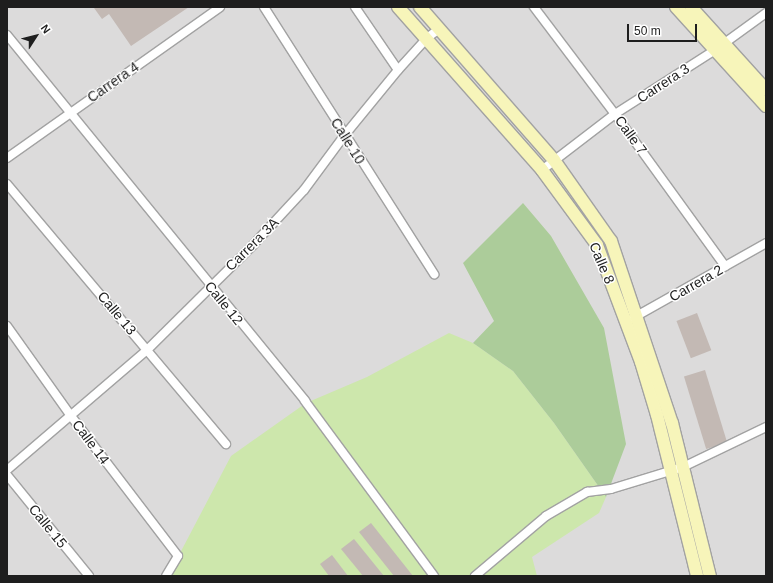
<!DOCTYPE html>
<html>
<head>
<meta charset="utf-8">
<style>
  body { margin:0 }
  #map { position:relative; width:773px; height:583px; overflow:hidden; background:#eeeae4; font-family:Helvetica,sans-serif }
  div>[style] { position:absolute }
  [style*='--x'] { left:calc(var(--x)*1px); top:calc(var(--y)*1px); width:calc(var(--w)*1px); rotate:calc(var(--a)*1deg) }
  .residential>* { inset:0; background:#dcdbdb; transform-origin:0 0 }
  .grass>* { inset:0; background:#cde7ac }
  .forest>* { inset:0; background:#accc9a }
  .building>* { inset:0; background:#c3b9b4; transform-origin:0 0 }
  .roads { filter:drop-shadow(1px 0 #a2a2a2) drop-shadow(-1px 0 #a2a2a2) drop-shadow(0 1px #a2a2a2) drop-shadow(0 -1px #a2a2a2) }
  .street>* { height:8px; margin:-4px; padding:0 4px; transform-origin:4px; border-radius:4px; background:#fff }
  .secondary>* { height:12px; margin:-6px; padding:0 6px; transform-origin:6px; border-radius:6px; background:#f7f5ba }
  span { translate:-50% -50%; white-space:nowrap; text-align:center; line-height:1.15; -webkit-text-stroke:3px #fff; paint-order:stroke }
  .street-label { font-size:14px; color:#1e1e1e }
  .frame { position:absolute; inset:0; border:8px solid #1e1e1e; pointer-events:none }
  .north { position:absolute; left:16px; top:16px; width:40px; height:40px; -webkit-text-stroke:3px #fff; paint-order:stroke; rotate:54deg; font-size:11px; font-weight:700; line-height:16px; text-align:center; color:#1e1e1e }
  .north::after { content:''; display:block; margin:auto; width:14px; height:18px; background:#1e1e1e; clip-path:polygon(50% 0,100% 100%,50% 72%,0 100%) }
  .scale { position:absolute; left:627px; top:24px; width:70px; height:18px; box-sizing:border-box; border:2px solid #1e1e1e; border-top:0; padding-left:5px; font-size:12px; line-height:14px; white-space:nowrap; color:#1e1e1e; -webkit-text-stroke:3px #fff; paint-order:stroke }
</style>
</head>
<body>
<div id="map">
  <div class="residential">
    <div style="left:7px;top:7px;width:759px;height:569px"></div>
  </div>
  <div class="grass">
    <div style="clip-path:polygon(449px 333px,473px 343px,513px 371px,554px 423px,606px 497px,599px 513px,532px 557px,537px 576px,168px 576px,231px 456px,306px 403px,367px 377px)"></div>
  </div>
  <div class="forest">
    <div style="clip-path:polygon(523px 203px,551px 236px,604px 328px,626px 444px,606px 497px,554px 423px,513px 371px,473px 343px,494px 321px,463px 263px)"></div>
  </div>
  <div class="building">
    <div style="clip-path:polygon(96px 7px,189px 7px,131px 46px,109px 14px,102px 19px,94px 8px)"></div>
    <div style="left:697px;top:313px;width:40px;height:22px;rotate:69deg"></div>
    <div style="left:705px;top:370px;width:76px;height:22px;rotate:73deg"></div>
    <div style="clip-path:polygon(371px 523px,413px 576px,394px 576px,359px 532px)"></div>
    <div style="clip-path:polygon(354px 539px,384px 576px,363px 576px,341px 549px)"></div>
    <div style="clip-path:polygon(332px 555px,348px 576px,329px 576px,320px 564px)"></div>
  </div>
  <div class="roads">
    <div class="street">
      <div style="--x:264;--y:7;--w:317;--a:57.5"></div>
      <div style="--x:355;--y:7;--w:76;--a:55.7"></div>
      <div style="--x:534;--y:7;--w:134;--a:52.9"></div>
      <div style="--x:615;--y:114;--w:188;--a:54.1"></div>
      <div style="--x:7;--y:35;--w:472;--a:50.8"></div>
      <div style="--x:305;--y:401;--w:217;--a:53.6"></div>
      <div style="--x:7;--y:158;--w:261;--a:-35.3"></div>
      <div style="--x:542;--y:170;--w:92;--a:-37.5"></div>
      <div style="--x:615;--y:114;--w:119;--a:-32.6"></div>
      <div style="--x:715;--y:50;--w:63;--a:-36"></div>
      <div style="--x:7;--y:184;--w:340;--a:49.9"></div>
      <div style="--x:633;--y:318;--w:153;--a:-29.4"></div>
      <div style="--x:7;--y:326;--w:110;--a:54.6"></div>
      <div style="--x:71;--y:416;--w:176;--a:52.6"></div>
      <div style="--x:178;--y:556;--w:23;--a:121"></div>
      <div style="--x:7;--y:470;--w:186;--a:-40.6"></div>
      <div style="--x:148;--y:349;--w:148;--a:-44.7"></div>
      <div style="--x:253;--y:245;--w:75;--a:-47.2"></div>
      <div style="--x:304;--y:190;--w:67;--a:-53.5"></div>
      <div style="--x:344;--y:136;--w:85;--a:-50.7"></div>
      <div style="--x:398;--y:70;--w:43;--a:-47.8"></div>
      <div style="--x:427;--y:38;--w:15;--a:-37"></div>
      <div style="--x:7;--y:475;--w:130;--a:50.9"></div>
      <div style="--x:475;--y:576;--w:93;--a:-40.2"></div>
      <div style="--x:546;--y:516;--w:48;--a:-30.3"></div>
      <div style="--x:587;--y:492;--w:24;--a:-7"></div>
      <div style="--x:611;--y:489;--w:75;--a:-17"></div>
      <div style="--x:683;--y:467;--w:92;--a:-25.7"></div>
    </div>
    <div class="secondary">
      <div style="--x:398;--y:7;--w:217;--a:48.5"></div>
      <div style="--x:542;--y:170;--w:93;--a:53.7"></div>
      <div style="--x:597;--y:245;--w:125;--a:69.4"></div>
      <div style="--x:641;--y:362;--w:55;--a:73.2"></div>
      <div style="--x:657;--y:415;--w:166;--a:76"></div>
      <div style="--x:420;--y:7;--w:203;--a:48.8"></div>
      <div style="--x:554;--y:160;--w:99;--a:54.9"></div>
      <div style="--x:611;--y:241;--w:192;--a:71.5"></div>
      <div style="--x:672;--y:423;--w:158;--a:76.1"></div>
      <div style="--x:676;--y:7;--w:134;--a:47.7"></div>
      <div style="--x:691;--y:7;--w:112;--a:47.9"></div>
    </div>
  </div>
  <div class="street-label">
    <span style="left:113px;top:82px;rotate:-35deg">Carrera 4</span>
    <span style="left:663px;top:83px;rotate:-33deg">Carrera 3</span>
    <span style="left:631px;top:135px;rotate:54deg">Calle 7</span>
    <span style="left:348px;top:141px;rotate:58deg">Calle 10</span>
    <span style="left:252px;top:244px;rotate:-45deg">Carrera 3A</span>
    <span style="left:602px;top:263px;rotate:67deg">Calle 8</span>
    <span style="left:696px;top:283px;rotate:-30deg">Carrera 2</span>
    <span style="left:224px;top:303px;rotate:51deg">Calle 12</span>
    <span style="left:117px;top:313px;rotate:50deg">Calle 13</span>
    <span style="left:91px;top:442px;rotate:53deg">Calle 14</span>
    <span style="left:48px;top:526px;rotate:51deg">Calle 15</span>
  </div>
  <div class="frame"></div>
  <div class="north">N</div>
  <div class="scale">50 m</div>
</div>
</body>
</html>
